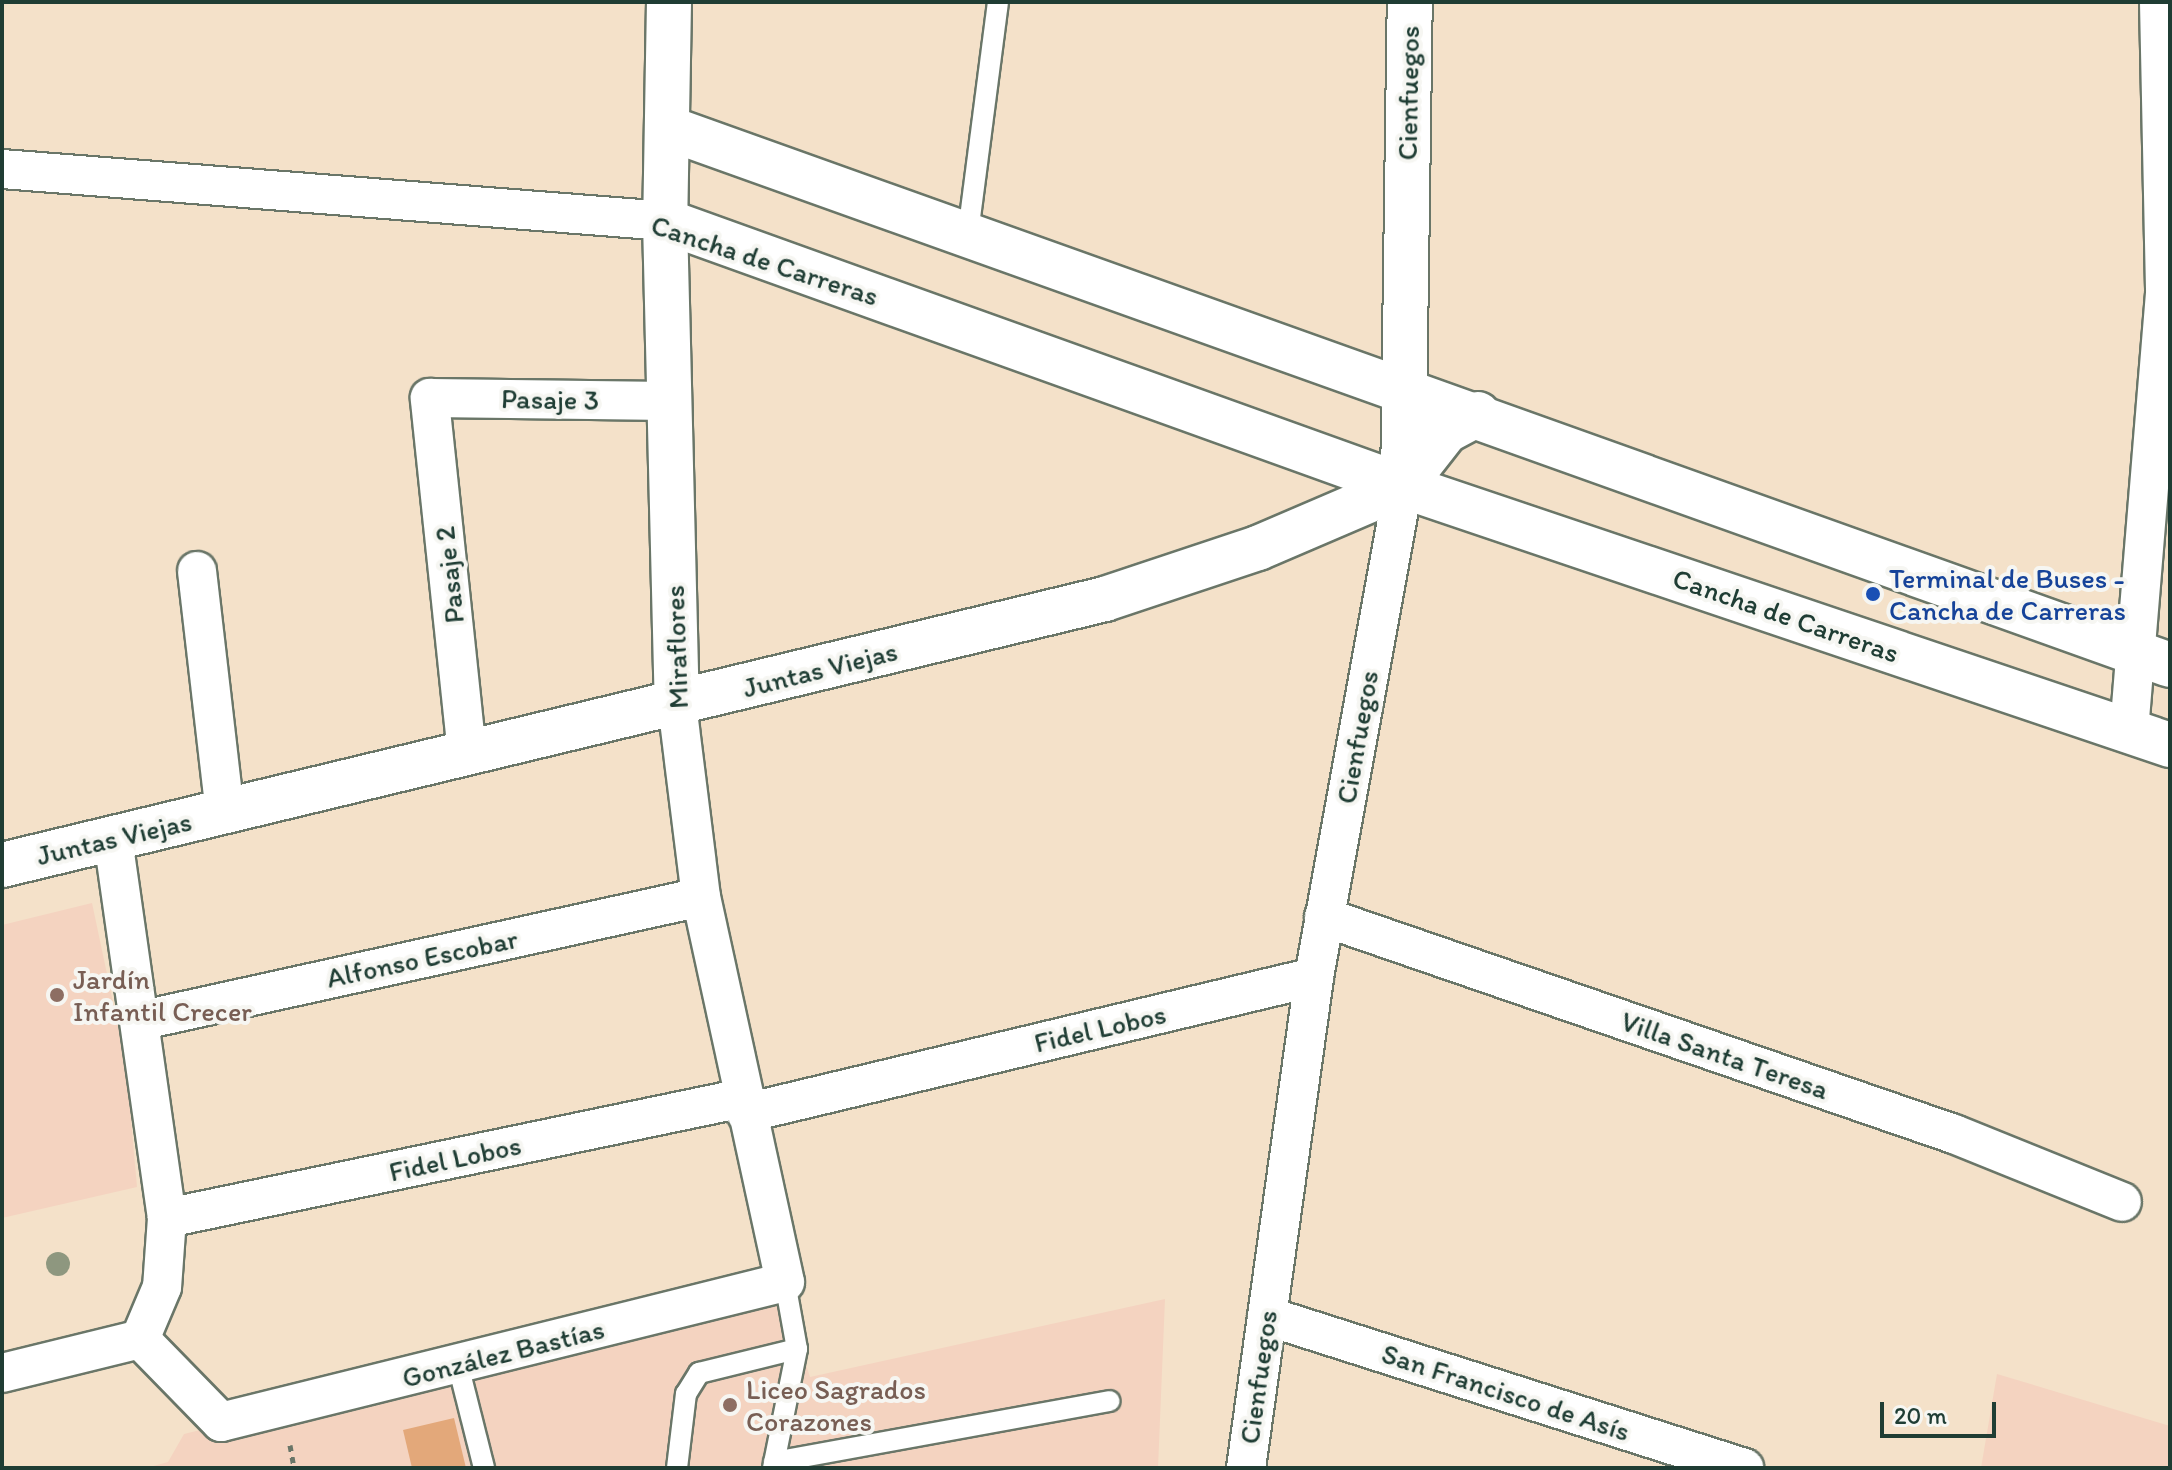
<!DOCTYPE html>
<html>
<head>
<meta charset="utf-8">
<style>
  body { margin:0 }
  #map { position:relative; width:2172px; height:1470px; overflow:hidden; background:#f4e1c9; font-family:Itim,sans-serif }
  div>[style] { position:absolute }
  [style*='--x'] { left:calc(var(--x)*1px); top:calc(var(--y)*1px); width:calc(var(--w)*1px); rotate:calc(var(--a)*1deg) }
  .built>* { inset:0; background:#f4d3c0 }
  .building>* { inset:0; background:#e3a87a }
  .path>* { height:5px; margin-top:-2.5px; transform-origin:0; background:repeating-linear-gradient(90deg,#6a7668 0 6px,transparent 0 12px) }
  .roads { filter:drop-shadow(2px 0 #6a7668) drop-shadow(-2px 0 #6a7668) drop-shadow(0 2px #6a7668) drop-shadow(0 -2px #6a7668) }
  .service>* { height:20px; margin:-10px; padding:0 10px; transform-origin:10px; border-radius:10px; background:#fff }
  .minor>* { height:38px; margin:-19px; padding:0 19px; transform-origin:19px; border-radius:19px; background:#fff }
  .tertiary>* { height:44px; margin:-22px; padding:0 22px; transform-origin:22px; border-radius:22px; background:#fff }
  .trees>* { width:24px; height:24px; margin:-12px; border-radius:50%; background:#8e977f }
  .dots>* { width:22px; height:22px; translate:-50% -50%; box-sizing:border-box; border:4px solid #f6f6f2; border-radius:50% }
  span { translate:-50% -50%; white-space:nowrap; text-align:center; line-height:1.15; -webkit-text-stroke:8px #f6f6f2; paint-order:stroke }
  .street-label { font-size:28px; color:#1f3d34 }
  .transit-label { font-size:28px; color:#164399 }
  .left { translate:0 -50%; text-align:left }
  .education-label { font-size:28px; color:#785e54 }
  .frame { position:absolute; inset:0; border:4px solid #1f3d34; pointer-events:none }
  .scale { position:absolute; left:1880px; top:1402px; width:116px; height:36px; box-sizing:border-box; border:4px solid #1f3d34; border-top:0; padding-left:10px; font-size:24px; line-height:28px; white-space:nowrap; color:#1f3d34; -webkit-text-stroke:6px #f6f6f2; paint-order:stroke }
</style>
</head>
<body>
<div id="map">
  <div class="built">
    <div style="clip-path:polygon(92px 903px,126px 1064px,137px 1187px,2px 1218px,2px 925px)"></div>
    <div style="clip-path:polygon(781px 1287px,810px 1377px,1165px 1299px,1158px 1468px,146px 1468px,168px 1462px,184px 1434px)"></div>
    <div style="clip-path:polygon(1997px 1374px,2170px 1426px,2170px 1468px,1981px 1468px)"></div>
  </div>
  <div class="building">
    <div style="clip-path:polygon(454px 1418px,466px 1468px,412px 1468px,403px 1430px)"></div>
  </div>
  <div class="path">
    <div style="--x:290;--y:1445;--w:23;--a:80"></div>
  </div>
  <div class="roads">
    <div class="service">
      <div style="--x:968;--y:233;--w:233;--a:-82.6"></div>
      <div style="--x:458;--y:1365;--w:106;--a:75.8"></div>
      <div style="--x:774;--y:1462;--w:341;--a:-10.3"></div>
      <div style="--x:677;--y:1468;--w:75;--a:-83.1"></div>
      <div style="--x:686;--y:1394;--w:25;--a:-58"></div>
      <div style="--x:699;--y:1373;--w:101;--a:-13.8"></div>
      <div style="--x:773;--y:1468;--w:121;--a:-78.6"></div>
      <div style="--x:797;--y:1349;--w:68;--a:-100.2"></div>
    </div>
    <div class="minor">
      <div style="--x:2;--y:169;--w:665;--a:4.48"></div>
      <div style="--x:197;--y:571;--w:243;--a:83.4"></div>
      <div style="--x:2129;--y:731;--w:443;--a:-85.3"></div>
      <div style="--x:2165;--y:289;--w:287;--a:-91.2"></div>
      <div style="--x:467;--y:753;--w:357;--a:-96"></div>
      <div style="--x:430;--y:398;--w:240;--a:0.7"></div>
      <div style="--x:113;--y:839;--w:383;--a:81.9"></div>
      <div style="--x:167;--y:1218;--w:69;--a:94.1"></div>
      <div style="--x:162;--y:1287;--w:56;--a:112.9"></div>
      <div style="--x:140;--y:1339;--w:116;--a:45.7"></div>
      <div style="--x:221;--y:1422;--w:581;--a:-13.94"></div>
      <div style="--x:785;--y:1282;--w:394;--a:-102.3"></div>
      <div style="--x:701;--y:897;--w:194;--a:-97.1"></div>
      <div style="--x:1324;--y:917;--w:666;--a:19.01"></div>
      <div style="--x:1954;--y:1134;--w:181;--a:22"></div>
      <div style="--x:143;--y:1020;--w:571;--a:-12.43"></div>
      <div style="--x:746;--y:1113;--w:584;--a:-13.47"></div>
      <div style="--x:167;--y:1218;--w:588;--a:-11.77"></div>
      <div style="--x:1267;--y:1316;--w:501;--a:17.67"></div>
      <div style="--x:2;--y:1373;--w:142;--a:-13.8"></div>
      <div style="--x:1246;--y:1468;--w:496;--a:-82.1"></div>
      <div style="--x:1314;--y:977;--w:499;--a:-79.7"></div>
    </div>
    <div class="tertiary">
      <div style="--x:669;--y:2;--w:219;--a:91"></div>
      <div style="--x:665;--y:221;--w:483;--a:88.6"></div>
      <div style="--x:668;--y:128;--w:1595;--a:19.67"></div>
      <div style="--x:665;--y:221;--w:784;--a:19.75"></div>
      <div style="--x:1403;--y:486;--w:810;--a:18.66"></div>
      <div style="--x:1403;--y:486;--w:484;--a:-89.2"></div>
      <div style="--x:2;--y:865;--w:1135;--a:-13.56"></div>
      <div style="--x:1105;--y:599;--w:161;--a:-18.4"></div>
      <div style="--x:1258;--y:548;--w:158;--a:-23.2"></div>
      <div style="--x:1403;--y:486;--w:70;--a:-52"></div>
      <div style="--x:1446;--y:431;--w:36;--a:-28"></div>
    </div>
  </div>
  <div class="trees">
    <div style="left:58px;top:1264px"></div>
  </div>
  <div class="dots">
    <div style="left:1873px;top:594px;background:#1a4fb4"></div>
    <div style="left:57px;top:995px;background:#8d6e63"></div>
    <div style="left:730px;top:1405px;background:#8d6e63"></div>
  </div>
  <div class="street-label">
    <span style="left:1408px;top:93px;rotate:-89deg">Cienfuegos</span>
    <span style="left:765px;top:260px;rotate:18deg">Cancha de Carreras</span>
    <span style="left:550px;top:399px;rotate:1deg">Pasaje 3</span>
    <span style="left:449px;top:575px;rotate:-96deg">Pasaje 2</span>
    <span style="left:1786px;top:615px;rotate:19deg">Cancha de Carreras</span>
    <span style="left:676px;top:647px;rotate:-92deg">Miraflores</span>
    <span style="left:820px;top:669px;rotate:-14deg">Juntas Viejas</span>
    <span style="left:1357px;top:737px;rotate:-80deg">Cienfuegos</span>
    <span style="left:114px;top:838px;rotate:-13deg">Juntas Viejas</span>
    <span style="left:422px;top:958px;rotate:-12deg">Alfonso Escobar</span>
    <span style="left:1100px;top:1028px;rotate:-13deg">Fidel Lobos</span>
    <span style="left:1725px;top:1055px;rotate:19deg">Villa Santa Teresa</span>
    <span style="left:455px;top:1158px;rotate:-12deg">Fidel Lobos</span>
    <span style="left:503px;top:1353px;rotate:-14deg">González Bastías</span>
    <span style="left:1258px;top:1377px;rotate:-82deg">Cienfuegos</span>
    <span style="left:1506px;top:1392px;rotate:18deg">San Francisco de Asís</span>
  </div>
  <div class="transit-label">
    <span class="left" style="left:1889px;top:594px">Terminal de Buses -<br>Cancha de Carreras</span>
  </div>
  <div class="education-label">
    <span class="left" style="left:73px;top:995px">Jardín<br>Infantil Crecer</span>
    <span class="left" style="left:746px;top:1405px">Liceo Sagrados<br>Corazones</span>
  </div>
  <div class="frame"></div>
  <div class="scale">20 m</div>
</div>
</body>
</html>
